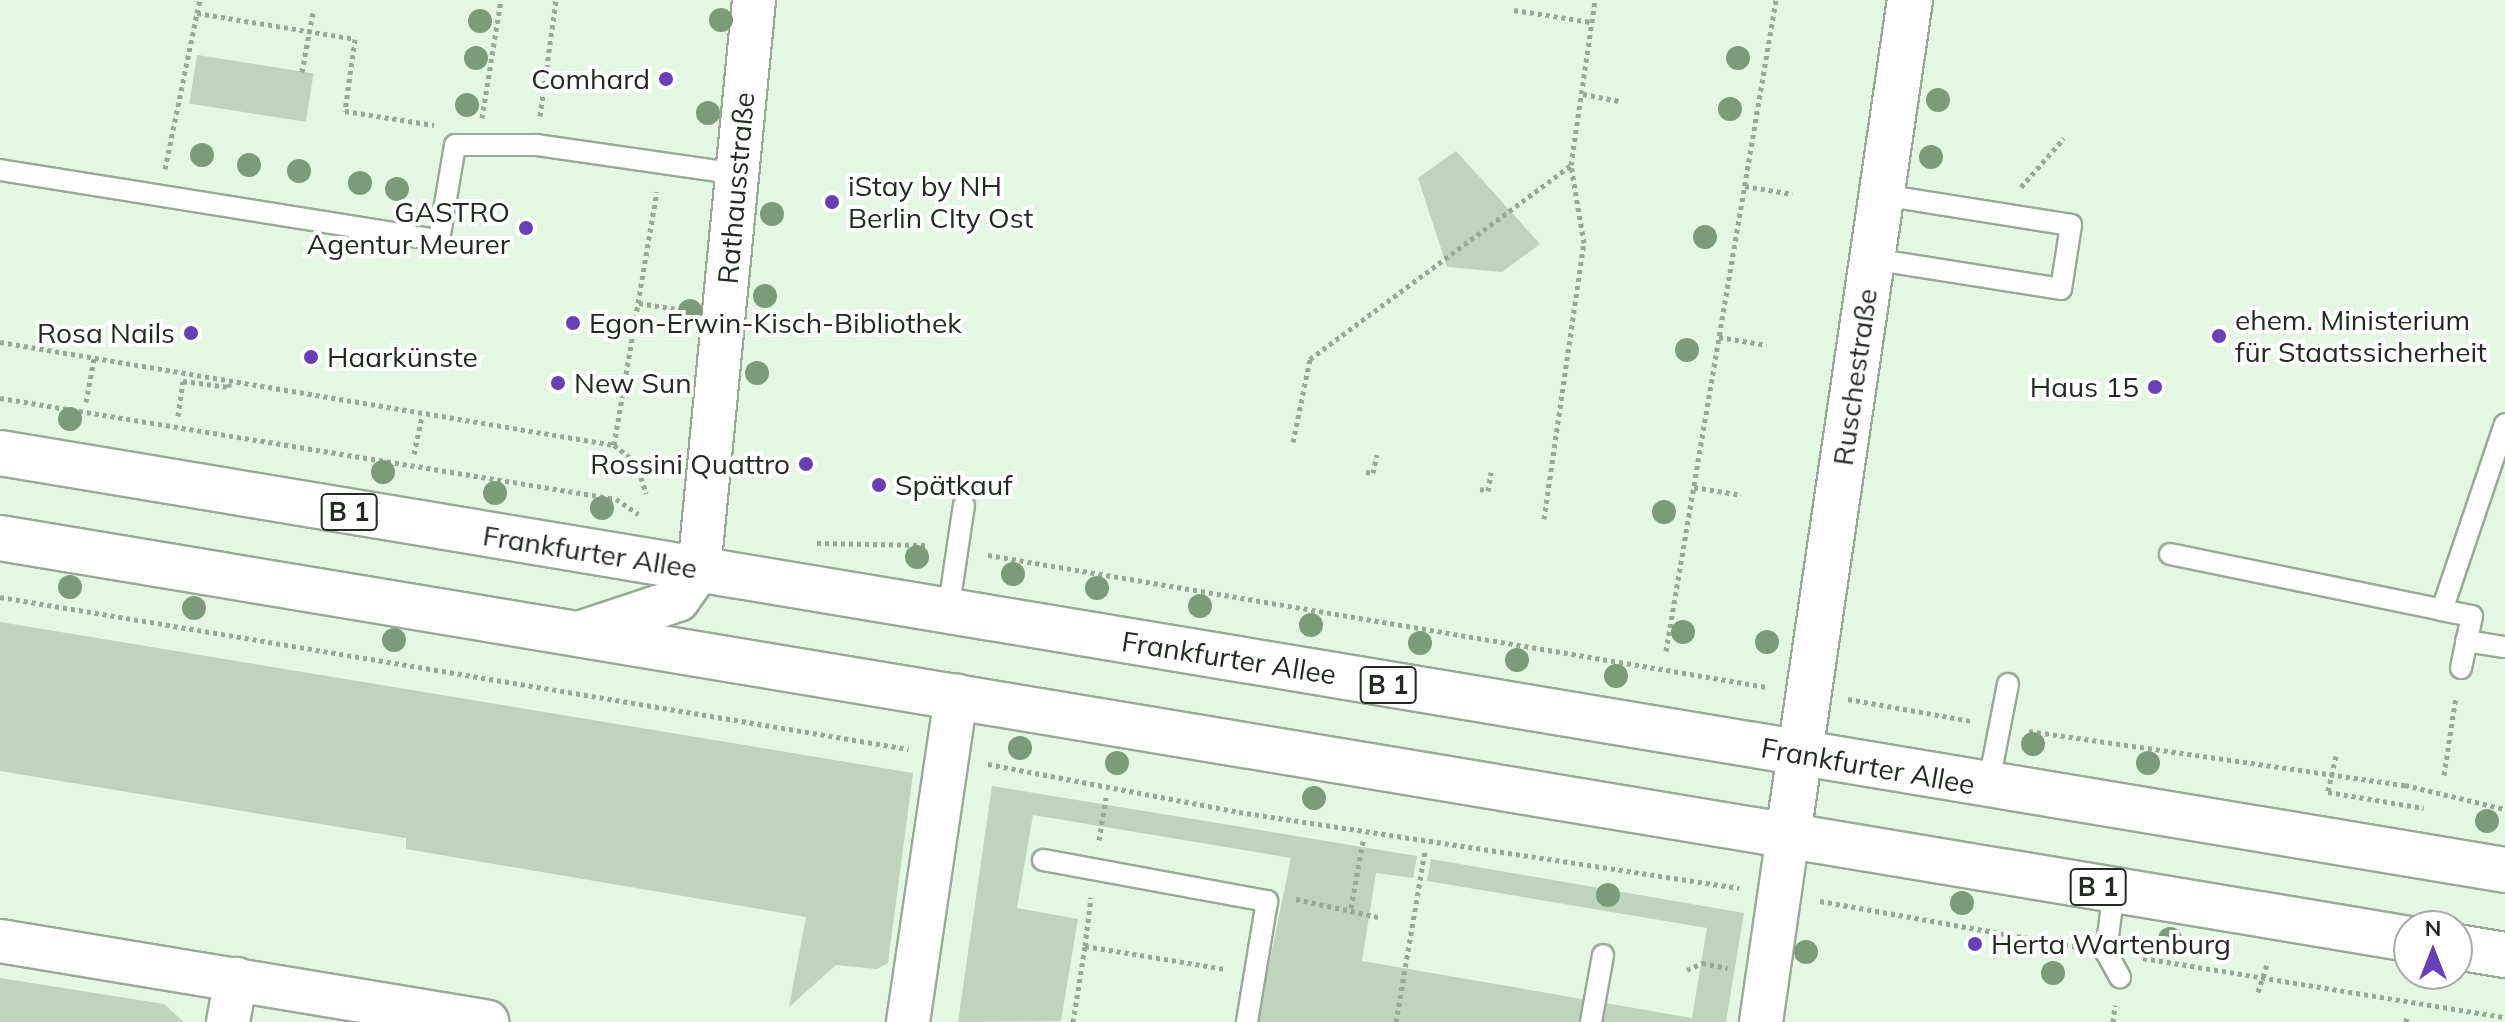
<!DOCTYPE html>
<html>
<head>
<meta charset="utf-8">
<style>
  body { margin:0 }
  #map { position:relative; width:2505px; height:1022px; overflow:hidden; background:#e3f7e2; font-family:Mulish,sans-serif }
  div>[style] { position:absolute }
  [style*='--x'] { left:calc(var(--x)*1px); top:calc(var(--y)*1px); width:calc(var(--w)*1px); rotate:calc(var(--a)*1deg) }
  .green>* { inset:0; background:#bfd3bd; transform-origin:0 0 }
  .path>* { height:5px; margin-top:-2.5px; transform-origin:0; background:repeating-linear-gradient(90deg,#99a898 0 4px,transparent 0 8px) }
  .roads { filter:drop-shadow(2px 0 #98aa96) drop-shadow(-2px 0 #98aa96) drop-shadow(0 2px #98aa96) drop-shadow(0 -2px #98aa96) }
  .service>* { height:20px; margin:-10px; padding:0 10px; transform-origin:10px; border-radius:10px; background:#fff }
  .minor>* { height:42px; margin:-21px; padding:0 21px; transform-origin:21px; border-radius:21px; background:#fff }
  .tertiary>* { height:44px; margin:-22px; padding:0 22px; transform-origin:22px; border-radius:22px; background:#fff }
  .primary>* { height:44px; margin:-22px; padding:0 22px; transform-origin:22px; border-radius:22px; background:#fff }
  .trees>* { width:24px; height:24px; margin:-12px; border-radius:50%; background:#7b9b7a }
  .dots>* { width:22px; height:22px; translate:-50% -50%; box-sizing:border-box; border:4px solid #fff; border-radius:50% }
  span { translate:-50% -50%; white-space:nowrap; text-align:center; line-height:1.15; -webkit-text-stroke:8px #fff; paint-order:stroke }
  .shield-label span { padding:2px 6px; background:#fff; border:2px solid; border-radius:6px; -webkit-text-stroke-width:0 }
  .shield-label { font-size:26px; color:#232a22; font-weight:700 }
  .poi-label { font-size:28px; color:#232a22 }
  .right { translate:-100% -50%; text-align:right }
  .left { translate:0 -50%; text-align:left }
  .street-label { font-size:28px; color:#232a22 }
  .north { position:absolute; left:2393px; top:910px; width:80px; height:80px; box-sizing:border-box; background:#fff; border:2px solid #a7aaa7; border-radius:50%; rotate:0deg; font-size:22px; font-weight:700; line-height:32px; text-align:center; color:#232a22 }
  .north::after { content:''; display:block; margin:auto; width:28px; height:36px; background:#6740b8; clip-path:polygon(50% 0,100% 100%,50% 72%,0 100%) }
</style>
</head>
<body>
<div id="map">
  <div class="green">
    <div style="left:197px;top:55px;width:118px;height:49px;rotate:9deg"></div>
    <div style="clip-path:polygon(1456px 151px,1540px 244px,1502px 272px,1447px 267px,1418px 178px)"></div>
    <div style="clip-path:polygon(0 622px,913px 773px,888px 963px,877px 969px,836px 965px,789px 1007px,806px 917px,406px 849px,406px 838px,0 771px)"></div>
    <div style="clip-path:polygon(992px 786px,1417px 856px,1413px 878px,1376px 873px,1362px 961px,1692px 1018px,1707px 928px,1427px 881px,1431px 859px,1744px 913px,1726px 1022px,1257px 1022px,1291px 858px,1033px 815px,1017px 908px,1078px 919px,1061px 1021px,958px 1022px)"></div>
    <div style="clip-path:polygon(0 978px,164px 1004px,184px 1022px,0 1022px)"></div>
  </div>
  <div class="path">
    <div style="--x:1514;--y:10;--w:78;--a:8.9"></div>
    <div style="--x:197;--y:13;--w:13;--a:-77"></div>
    <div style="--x:302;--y:72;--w:61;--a:-79.6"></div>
    <div style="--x:1583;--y:94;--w:38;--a:11"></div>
    <div style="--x:540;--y:116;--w:117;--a:-82.1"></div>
    <div style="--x:482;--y:118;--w:120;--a:-80.9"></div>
    <div style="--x:165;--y:169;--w:159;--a:-78.4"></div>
    <div style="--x:197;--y:13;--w:160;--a:9.3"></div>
    <div style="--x:355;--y:39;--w:73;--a:97.9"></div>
    <div style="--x:345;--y:111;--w:90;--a:8.9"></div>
    <div style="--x:1745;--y:186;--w:48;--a:9.7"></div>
    <div style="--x:2021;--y:187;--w:65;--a:-48.7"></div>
    <div style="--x:639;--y:303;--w:44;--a:9.2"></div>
    <div style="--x:1719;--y:337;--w:48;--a:9.7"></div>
    <div style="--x:0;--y:342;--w:623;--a:9.52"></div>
    <div style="--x:614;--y:445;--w:257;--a:-80.4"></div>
    <div style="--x:0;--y:398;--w:624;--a:9.31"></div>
    <div style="--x:616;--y:499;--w:27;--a:34"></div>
    <div style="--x:86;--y:402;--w:44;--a:-79.5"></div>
    <div style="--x:178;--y:416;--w:35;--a:-82"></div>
    <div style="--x:183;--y:381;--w:46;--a:7.4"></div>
    <div style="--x:229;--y:387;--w:6;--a:-90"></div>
    <div style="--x:1293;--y:442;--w:85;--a:-78.4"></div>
    <div style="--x:1310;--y:359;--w:325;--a:-36.6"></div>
    <div style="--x:614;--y:445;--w:28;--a:38"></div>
    <div style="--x:636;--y:462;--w:33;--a:72"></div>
    <div style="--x:414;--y:454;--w:40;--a:-78"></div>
    <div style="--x:1366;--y:472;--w:7;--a:8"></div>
    <div style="--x:1373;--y:473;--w:19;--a:-78"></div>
    <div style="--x:1694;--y:487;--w:48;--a:9.7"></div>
    <div style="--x:1480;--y:489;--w:8;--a:14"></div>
    <div style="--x:1488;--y:491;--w:19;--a:-81"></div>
    <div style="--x:1544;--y:519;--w:279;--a:-81.8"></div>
    <div style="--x:1584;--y:243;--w:79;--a:-99.5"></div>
    <div style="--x:1571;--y:165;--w:167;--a:-81.7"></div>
    <div style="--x:817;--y:543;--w:110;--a:1"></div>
    <div style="--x:988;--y:555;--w:790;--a:9.62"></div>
    <div style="--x:0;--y:597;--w:921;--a:9.5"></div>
    <div style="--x:1666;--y:651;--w:660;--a:-80.41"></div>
    <div style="--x:1848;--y:699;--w:126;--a:10.1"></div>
    <div style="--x:2029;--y:731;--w:380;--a:8.2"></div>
    <div style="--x:2405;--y:785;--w:103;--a:13.5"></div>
    <div style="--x:2336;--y:756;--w:37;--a:103"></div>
    <div style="--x:2328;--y:792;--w:97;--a:9.5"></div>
    <div style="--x:988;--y:764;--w:256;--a:10.8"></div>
    <div style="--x:1239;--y:812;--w:506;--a:8.64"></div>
    <div style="--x:2444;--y:775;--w:79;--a:-81.3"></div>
    <div style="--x:1099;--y:840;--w:43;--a:-80.5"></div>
    <div style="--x:1296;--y:899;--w:84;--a:12.4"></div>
    <div style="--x:1820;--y:901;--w:262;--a:10.1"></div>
    <div style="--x:1351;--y:908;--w:68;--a:-79.8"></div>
    <div style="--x:1085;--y:946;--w:49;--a:-83"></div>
    <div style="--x:2143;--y:958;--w:367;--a:9.3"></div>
    <div style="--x:1687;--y:970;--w:17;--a:-25"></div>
    <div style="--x:1702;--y:963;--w:26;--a:11"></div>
    <div style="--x:2258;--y:992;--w:32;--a:-72"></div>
    <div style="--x:1073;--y:1022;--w:77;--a:-81"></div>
    <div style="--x:1085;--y:946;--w:143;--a:9.3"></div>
    <div style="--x:1396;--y:1022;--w:173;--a:-80.4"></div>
    <div style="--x:2113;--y:1022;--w:17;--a:-83"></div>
    <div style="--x:2406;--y:1022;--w:6;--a:-81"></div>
  </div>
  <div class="roads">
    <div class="service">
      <div style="--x:0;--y:170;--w:445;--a:9.1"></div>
      <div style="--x:439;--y:240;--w:96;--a:-80.4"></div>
      <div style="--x:455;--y:145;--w:82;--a:0"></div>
      <div style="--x:537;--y:145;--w:203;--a:8.2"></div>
      <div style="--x:1872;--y:259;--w:191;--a:9"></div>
      <div style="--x:2061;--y:289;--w:65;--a:-81.1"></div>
      <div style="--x:2071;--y:225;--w:192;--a:-171"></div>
      <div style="--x:2170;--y:554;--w:278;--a:11.6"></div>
      <div style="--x:948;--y:612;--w:108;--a:-81.5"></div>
      <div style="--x:2466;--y:641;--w:39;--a:9"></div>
      <div style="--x:2461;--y:668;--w:53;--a:-78.1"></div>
      <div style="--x:2472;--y:616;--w:31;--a:-169"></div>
      <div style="--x:2442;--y:610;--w:196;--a:-71.3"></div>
      <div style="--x:1988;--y:787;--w:105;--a:-79"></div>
      <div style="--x:1043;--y:860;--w:228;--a:10.4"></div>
      <div style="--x:1267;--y:901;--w:123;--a:99.4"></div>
      <div style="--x:2114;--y:890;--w:63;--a:97.4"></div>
      <div style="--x:2106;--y:952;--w:29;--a:61"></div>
      <div style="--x:1591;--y:1022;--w:68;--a:-79.8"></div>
    </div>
    <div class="minor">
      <div style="--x:579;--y:633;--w:104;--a:-18.4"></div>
      <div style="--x:678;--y:600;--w:37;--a:-55"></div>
      <div style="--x:699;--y:570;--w:573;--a:-84.49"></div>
      <div style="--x:0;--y:941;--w:494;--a:9.4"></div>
      <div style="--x:228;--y:1022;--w:44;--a:-79.5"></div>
      <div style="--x:908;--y:1022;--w:330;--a:-81.6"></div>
      <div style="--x:1761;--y:1022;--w:189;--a:-81.8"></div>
    </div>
    <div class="tertiary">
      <div style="--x:1788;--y:835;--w:844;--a:-81.69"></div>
    </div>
    <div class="primary">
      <div style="--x:0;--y:453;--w:2539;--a:9.45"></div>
      <div style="--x:0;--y:538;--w:2442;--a:9.45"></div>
      <div style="--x:2457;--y:947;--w:49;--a:9.5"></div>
    </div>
  </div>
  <div class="trees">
    <div style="left:721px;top:20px"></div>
    <div style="left:480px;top:21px"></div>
    <div style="left:476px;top:58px"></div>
    <div style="left:1738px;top:58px"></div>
    <div style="left:1938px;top:100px"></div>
    <div style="left:467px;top:105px"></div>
    <div style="left:1730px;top:109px"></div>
    <div style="left:708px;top:113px"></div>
    <div style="left:202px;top:155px"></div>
    <div style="left:1931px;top:157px"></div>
    <div style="left:249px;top:165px"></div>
    <div style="left:299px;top:171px"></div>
    <div style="left:360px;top:183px"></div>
    <div style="left:397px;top:189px"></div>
    <div style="left:772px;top:214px"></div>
    <div style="left:1705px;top:237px"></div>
    <div style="left:765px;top:296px"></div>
    <div style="left:690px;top:311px"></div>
    <div style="left:1687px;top:350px"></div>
    <div style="left:757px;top:373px"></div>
    <div style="left:70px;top:419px"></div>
    <div style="left:383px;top:472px"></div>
    <div style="left:495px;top:493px"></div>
    <div style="left:602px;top:508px"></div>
    <div style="left:1664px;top:512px"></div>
    <div style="left:917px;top:557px"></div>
    <div style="left:1013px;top:574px"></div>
    <div style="left:70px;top:587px"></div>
    <div style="left:1097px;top:588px"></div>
    <div style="left:1200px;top:606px"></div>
    <div style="left:194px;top:608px"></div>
    <div style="left:1311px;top:625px"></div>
    <div style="left:1683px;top:632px"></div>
    <div style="left:394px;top:640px"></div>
    <div style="left:1767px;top:642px"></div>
    <div style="left:1420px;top:643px"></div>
    <div style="left:1517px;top:660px"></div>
    <div style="left:1616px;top:676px"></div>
    <div style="left:2033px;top:744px"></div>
    <div style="left:1020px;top:748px"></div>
    <div style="left:1117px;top:763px"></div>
    <div style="left:2148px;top:763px"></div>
    <div style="left:1314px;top:798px"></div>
    <div style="left:2487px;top:821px"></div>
    <div style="left:1608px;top:895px"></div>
    <div style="left:1962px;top:903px"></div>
    <div style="left:2170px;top:939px"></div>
    <div style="left:1806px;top:952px"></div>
    <div style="left:2053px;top:973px"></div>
  </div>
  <div class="dots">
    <div style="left:666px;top:79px;background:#6740b8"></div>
    <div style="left:832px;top:202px;background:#6740b8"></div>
    <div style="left:526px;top:228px;background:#6740b8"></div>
    <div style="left:573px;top:323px;background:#6740b8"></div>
    <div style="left:191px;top:333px;background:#6740b8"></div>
    <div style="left:2219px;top:336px;background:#6740b8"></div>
    <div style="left:311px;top:357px;background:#6740b8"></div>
    <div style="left:558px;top:383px;background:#6740b8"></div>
    <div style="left:2155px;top:387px;background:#6740b8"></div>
    <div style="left:806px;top:464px;background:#6740b8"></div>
    <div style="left:879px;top:485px;background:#6740b8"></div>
    <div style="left:1975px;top:944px;background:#6740b8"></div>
  </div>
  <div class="shield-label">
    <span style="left:349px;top:512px">B 1</span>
    <span style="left:1388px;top:685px">B 1</span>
    <span style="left:2098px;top:887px">B 1</span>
  </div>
  <div class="poi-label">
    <span class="right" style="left:650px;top:79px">Comhard</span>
    <span class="left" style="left:848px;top:202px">iStay by NH<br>Berlin CIty Ost</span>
    <span class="right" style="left:510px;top:228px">GASTRO<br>Agentur Meurer</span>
    <span class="left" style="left:2235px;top:336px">ehem. Ministerium<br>für Staatssicherheit</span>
    <span class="left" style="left:589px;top:323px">Egon-Erwin-Kisch-Bibliothek</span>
    <span class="right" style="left:175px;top:333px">Rosa Nails</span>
    <span class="left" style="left:327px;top:357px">Haarkünste</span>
    <span class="left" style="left:574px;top:383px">New Sun</span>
    <span class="right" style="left:2139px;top:387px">Haus 15</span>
    <span class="right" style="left:790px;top:464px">Rossini Quattro</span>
    <span class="left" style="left:895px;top:485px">Spätkauf</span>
    <span class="left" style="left:1991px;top:944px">Herta Wartenburg</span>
  </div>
  <div class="street-label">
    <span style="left:736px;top:188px;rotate:-85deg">Rathausstraße</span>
    <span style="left:1855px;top:377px;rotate:-82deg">Ruschestraße</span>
    <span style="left:590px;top:552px;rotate:9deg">Frankfurter Allee</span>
    <span style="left:1229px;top:658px;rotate:9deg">Frankfurter Allee</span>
    <span style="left:1868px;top:766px;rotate:10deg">Frankfurter Allee</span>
  </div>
  <div class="north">N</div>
</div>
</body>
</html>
